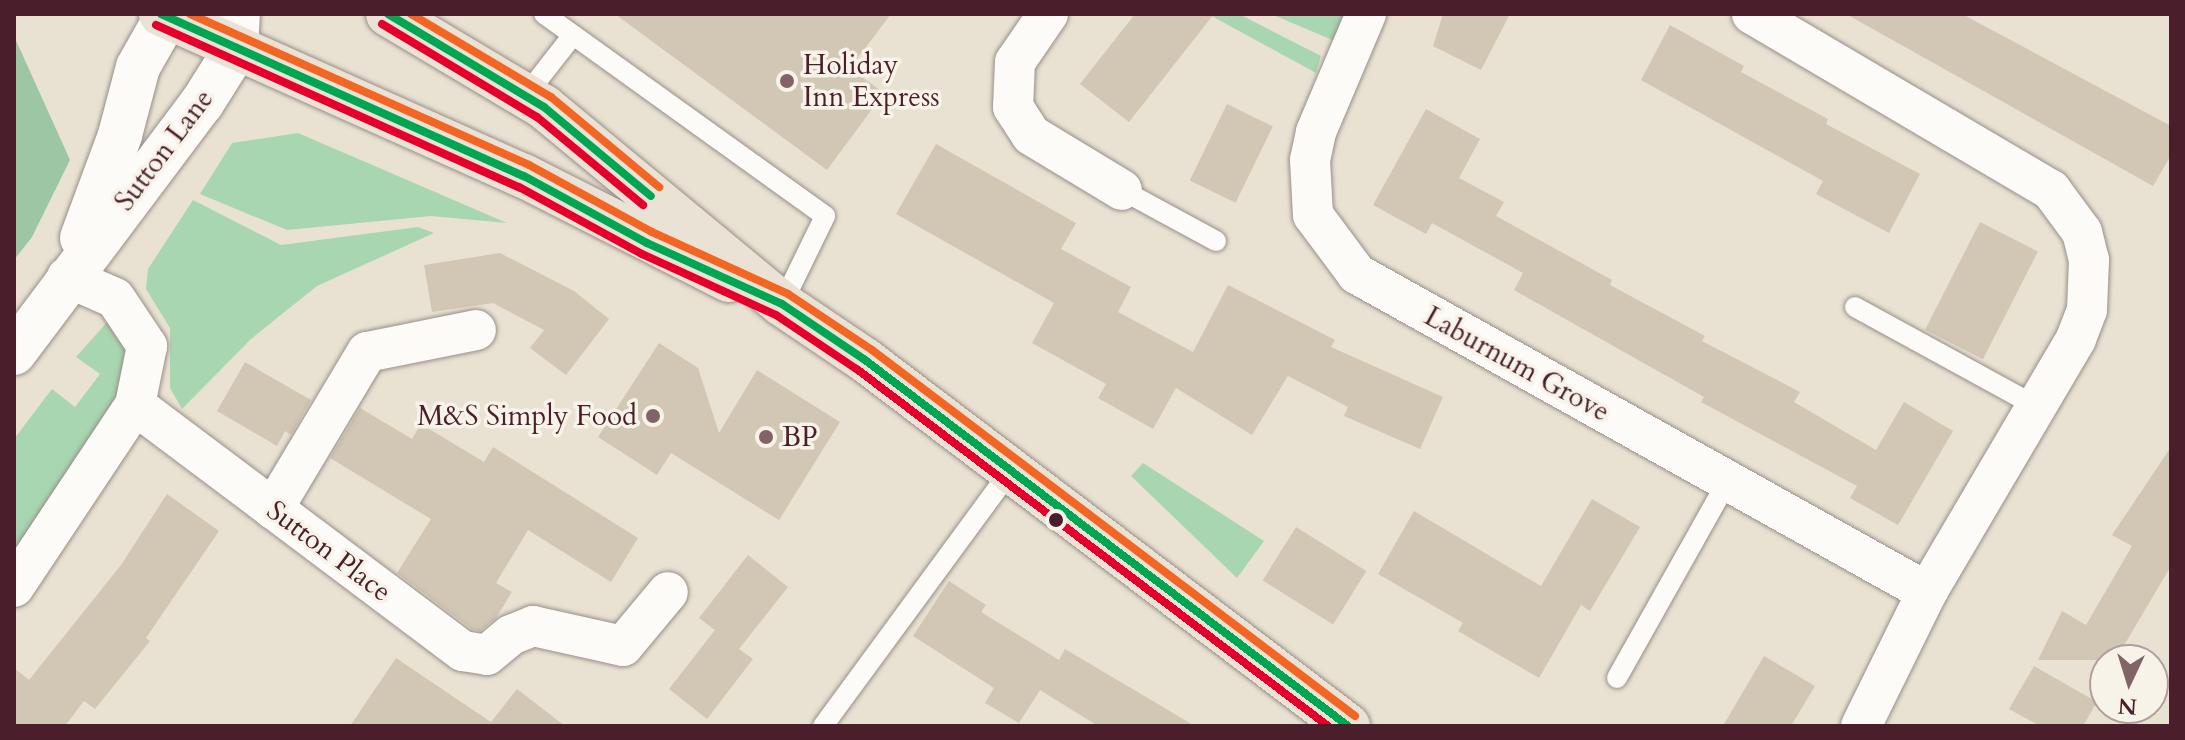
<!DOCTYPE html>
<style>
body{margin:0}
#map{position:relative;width:2185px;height:740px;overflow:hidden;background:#e9e2d3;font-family:Cardo,serif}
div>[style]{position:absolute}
.green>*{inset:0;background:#a8d6b0}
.forest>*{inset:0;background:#9cc6a4}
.building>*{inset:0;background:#d2c6b5;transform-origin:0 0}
.roads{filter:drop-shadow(0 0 2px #998e88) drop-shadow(0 0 2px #998e88)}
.service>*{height:20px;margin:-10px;padding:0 10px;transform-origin:10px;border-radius:10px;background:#fcfbf8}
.minor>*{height:40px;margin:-20px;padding:0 20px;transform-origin:20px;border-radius:20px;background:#fcfbf8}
.tertiary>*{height:44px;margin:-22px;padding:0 22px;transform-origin:22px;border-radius:22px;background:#fcfbf8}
.trunk>*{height:44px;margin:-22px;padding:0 22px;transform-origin:22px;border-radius:22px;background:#ebe2d6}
.bus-1>*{height:8px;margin:-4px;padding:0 4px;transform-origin:4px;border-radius:4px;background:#00a651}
.bus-2>*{height:8px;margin:-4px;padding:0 4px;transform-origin:4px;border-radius:4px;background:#e4002b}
.bus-3>*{height:8px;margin:-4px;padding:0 4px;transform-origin:4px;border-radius:4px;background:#f26522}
.dots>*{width:22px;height:22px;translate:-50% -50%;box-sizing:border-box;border:4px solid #f7f3e8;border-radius:50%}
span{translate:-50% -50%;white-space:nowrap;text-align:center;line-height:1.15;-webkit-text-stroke:7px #f7f3e8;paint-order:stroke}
.poi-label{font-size:28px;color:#4a1f2b}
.left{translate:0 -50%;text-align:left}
.right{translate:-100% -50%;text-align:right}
.street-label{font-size:28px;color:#4a1f2b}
.frame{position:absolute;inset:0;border:16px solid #4a1f2b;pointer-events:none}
.north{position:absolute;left:2089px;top:644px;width:80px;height:80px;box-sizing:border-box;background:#f7f3e8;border:2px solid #b29e9c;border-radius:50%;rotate:184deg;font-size:22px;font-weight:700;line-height:32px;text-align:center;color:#4a1f2b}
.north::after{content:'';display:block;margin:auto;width:28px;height:36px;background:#826366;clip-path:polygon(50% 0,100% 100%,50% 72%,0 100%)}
</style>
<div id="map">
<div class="green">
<div style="clip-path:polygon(1208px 14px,1239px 14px,1321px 56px,1316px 73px)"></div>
<div style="clip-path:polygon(1271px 14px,1347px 14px,1337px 42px)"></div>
<div style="clip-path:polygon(298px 133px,507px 223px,431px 216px,287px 230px,200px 194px,232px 143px)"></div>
<div style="clip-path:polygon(193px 200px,281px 245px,418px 227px,434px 233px,317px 286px,251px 339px,182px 409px,170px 388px,170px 328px,146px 289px,148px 269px)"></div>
<div style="clip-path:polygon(109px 320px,117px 320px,129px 363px,124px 404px,14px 566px,14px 439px,52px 389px,75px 407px,100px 374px,76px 357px)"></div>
<div style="clip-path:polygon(1143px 463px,1264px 541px,1237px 578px,1131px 476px)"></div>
</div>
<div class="forest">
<div style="clip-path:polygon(14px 36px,70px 160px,32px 237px,14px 260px)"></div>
</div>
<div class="building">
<div style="clip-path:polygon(615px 14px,891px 14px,850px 68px,884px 93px,827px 170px)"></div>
<div style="clip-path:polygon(1135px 14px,1214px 14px,1129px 122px,1080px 84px)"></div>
<div style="clip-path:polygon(1443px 14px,1510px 14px,1481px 70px,1433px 46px)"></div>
<div style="clip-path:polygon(1846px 14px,1962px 14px,2171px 126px,2171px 155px,2153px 186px)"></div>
<div style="clip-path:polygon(1670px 25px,1744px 66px,1741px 72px,1828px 119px,1826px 124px,1920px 174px,1889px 233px,1816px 194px,1823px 181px,1641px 80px)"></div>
<div style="left:1227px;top:104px;width:51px;height:85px;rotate:26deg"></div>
<div style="clip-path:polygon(1426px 109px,1480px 139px,1459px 178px,1504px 202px,1496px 216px,1612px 280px,1610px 285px,1705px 336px,1702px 341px,1800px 392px,1794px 402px,1876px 450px,1904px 402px,1953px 431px,1898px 525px,1850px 498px,1857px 486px,1701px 402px,1704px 397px,1514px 290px,1523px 273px,1432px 223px,1426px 234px,1373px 205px)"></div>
<div style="clip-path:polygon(936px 144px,1076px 223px,1061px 249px,1131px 287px,1118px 312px,1193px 352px,1228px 285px,1335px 340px,1331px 347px,1443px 397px,1420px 449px,1344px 416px,1348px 407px,1288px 376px,1252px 435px,1176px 388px,1153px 429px,1098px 398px,1106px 384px,1032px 343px,1054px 303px,896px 214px)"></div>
<div style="left:1980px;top:222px;width:65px;height:121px;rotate:27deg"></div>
<div style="clip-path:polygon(500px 253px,574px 291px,609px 319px,566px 375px,530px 348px,544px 330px,493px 303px,432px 312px,424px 265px)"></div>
<div style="clip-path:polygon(659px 343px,698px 368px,719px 433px,757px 370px,840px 422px,779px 520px,671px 453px,657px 475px,598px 437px)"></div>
<div style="clip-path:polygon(245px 362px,311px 400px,291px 435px,285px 431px,277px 446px,217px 411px)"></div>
<div style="clip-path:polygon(360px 408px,412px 439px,421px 424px,484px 462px,493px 447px,638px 538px,611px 582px,528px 530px,496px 583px,512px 592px,496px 618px,480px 631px,472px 629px,397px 573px,431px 519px,330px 458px)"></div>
<div style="clip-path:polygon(2171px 447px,2171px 566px,2123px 647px,2145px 660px,2038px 660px,2062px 611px,2086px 625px,2132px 546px,2112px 535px)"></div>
<div style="clip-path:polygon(167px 494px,219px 531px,146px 638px,150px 641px,95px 709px,84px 701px,65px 726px,14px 726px,14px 668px,29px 680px,121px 565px)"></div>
<div style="clip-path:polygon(1592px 499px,1640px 527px,1590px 611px,1581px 605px,1539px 678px,1458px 631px,1463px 623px,1378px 574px,1414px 511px,1541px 586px)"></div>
<div style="left:1296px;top:527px;width:83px;height:63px;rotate:32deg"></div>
<div style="clip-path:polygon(748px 555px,788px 587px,739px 649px,753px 659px,707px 719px,669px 689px,715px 630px,699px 618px)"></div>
<div style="clip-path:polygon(949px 581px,986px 605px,981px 612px,1059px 660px,1065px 649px,1195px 726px,1098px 726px,1040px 690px,1019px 723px,985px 703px,994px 688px,913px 636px)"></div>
<div style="clip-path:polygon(1764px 656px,1815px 686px,1791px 726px,1723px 726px)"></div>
<div style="clip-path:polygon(396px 658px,491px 722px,517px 689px,565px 726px,350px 726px)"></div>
<div style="clip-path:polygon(2034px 666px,2097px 702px,2083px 726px,2040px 726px,2009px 709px)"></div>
</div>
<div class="roads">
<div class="service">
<div style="left:544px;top:14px;width:346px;rotate:35.7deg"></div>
<div style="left:825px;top:216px;width:98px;rotate:116deg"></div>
<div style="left:526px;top:95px;width:76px;rotate:-51.9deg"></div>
<div style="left:1122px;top:190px;width:107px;rotate:28.5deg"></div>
<div style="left:1855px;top:307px;width:206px;rotate:28.7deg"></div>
<div style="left:1617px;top:678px;width:225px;rotate:-60.7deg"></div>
<div style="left:823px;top:726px;width:318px;rotate:-53.7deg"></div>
</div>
<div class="minor">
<div style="left:1048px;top:14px;width:58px;rotate:124.5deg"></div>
<div style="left:1015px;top:62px;width:45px;rotate:92.5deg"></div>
<div style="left:1013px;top:107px;width:33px;rotate:57deg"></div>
<div style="left:1031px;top:135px;width:106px;rotate:31.1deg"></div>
<div style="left:1366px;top:14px;width:128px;rotate:113deg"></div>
<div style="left:1316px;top:132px;width:29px;rotate:102deg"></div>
<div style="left:1310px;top:160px;width:55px;rotate:86.9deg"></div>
<div style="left:1313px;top:215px;width:74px;rotate:53.3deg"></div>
<div style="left:1357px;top:274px;width:653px;rotate:29.16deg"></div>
<div style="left:1752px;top:14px;width:347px;rotate:30.5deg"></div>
<div style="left:2051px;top:190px;width:52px;rotate:53.6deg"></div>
<div style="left:2082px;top:232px;width:29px;rotate:76deg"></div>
<div style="left:2089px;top:260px;width:50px;rotate:92.3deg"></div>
<div style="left:2087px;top:310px;width:31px;rotate:111deg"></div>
<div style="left:2076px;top:339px;width:294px;rotate:120.5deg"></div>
<div style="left:1927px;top:592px;width:149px;rotate:116.2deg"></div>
<div style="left:67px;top:277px;width:52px;rotate:23.6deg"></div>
<div style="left:115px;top:298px;width:58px;rotate:56.3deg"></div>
<div style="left:147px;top:346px;width:60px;rotate:101.5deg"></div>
<div style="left:135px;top:405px;width:410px;rotate:36.9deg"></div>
<div style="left:463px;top:651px;width:24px;rotate:9deg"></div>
<div style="left:487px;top:655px;width:31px;rotate:-40deg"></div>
<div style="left:511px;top:635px;width:24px;rotate:-22deg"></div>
<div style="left:533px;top:626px;width:92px;rotate:12.5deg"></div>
<div style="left:623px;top:646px;width:70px;rotate:-50.2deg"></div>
<div style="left:273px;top:509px;width:183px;rotate:-59.1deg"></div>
<div style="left:367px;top:352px;width:111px;rotate:-11.4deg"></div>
<div style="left:14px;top:587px;width:219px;rotate:-56.4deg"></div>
</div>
<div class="tertiary">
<div style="left:82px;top:238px;width:110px;rotate:-69.7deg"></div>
<div style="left:120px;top:135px;width:70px;rotate:-75.2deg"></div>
<div style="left:138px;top:67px;width:61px;rotate:-60.5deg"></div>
<div style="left:14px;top:353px;width:313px;rotate:-53.1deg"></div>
<div style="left:202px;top:103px;width:64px;rotate:-57.8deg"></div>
<div style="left:236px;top:49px;width:35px;rotate:-87deg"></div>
</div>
<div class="trunk">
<div style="left:161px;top:14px;width:398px;rotate:24.1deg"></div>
<div style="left:524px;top:176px;width:230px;rotate:26.9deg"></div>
<div style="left:388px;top:14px;width:182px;rotate:30.8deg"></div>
<div style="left:544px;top:107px;width:309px;rotate:39.6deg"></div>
<div style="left:782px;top:304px;width:100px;rotate:34deg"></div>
<div style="left:865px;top:360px;width:606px;rotate:37.15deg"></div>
</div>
</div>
<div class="bus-1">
<div style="left:161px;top:14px;width:398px;rotate:24.1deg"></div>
<div style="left:524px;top:176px;width:140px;rotate:28.6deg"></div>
<div style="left:647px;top:243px;width:148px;rotate:24.3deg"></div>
<div style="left:782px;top:304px;width:100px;rotate:34deg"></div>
<div style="left:865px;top:360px;width:606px;rotate:37.15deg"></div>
<div style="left:388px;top:14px;width:182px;rotate:30.8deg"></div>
<div style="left:544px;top:107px;width:139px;rotate:39.8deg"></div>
</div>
<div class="bus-2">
<div style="left:382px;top:24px;width:181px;rotate:31deg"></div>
<div style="left:537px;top:117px;width:138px;rotate:39.7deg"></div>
<div style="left:156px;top:25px;width:398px;rotate:24.1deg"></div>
<div style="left:519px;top:187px;width:140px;rotate:28.6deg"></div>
<div style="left:642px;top:254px;width:147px;rotate:24.5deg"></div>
<div style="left:776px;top:315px;width:99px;rotate:33.9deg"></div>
<div style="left:858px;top:370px;width:590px;rotate:37.14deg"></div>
</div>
<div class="bus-3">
<div style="left:190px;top:14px;width:371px;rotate:24deg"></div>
<div style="left:529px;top:165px;width:140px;rotate:28.6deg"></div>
<div style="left:652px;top:232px;width:149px;rotate:24.5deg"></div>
<div style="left:788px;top:294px;width:101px;rotate:33.7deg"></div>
<div style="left:872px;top:350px;width:606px;rotate:37.15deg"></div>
<div style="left:411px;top:14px;width:163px;rotate:30.7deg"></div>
<div style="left:551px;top:97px;width:141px;rotate:39.8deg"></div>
</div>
<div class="dots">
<div style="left:787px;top:81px;background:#826366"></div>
<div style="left:653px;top:416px;background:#826366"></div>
<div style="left:766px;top:437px;background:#826366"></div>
<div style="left:1056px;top:520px;background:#4a1f2b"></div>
</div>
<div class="poi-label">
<span class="left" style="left:803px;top:81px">Holiday<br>Inn Express</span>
<span class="right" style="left:637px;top:416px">M&amp;S Simply Food</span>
<span class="left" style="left:782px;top:437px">BP</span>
</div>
<div class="street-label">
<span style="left:164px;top:150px;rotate:-53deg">Sutton Lane</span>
<span style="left:1517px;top:364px;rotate:29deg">Laburnum Grove</span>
<span style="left:329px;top:551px;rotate:37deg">Sutton Place</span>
</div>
<div class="frame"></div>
<div class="north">N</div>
</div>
